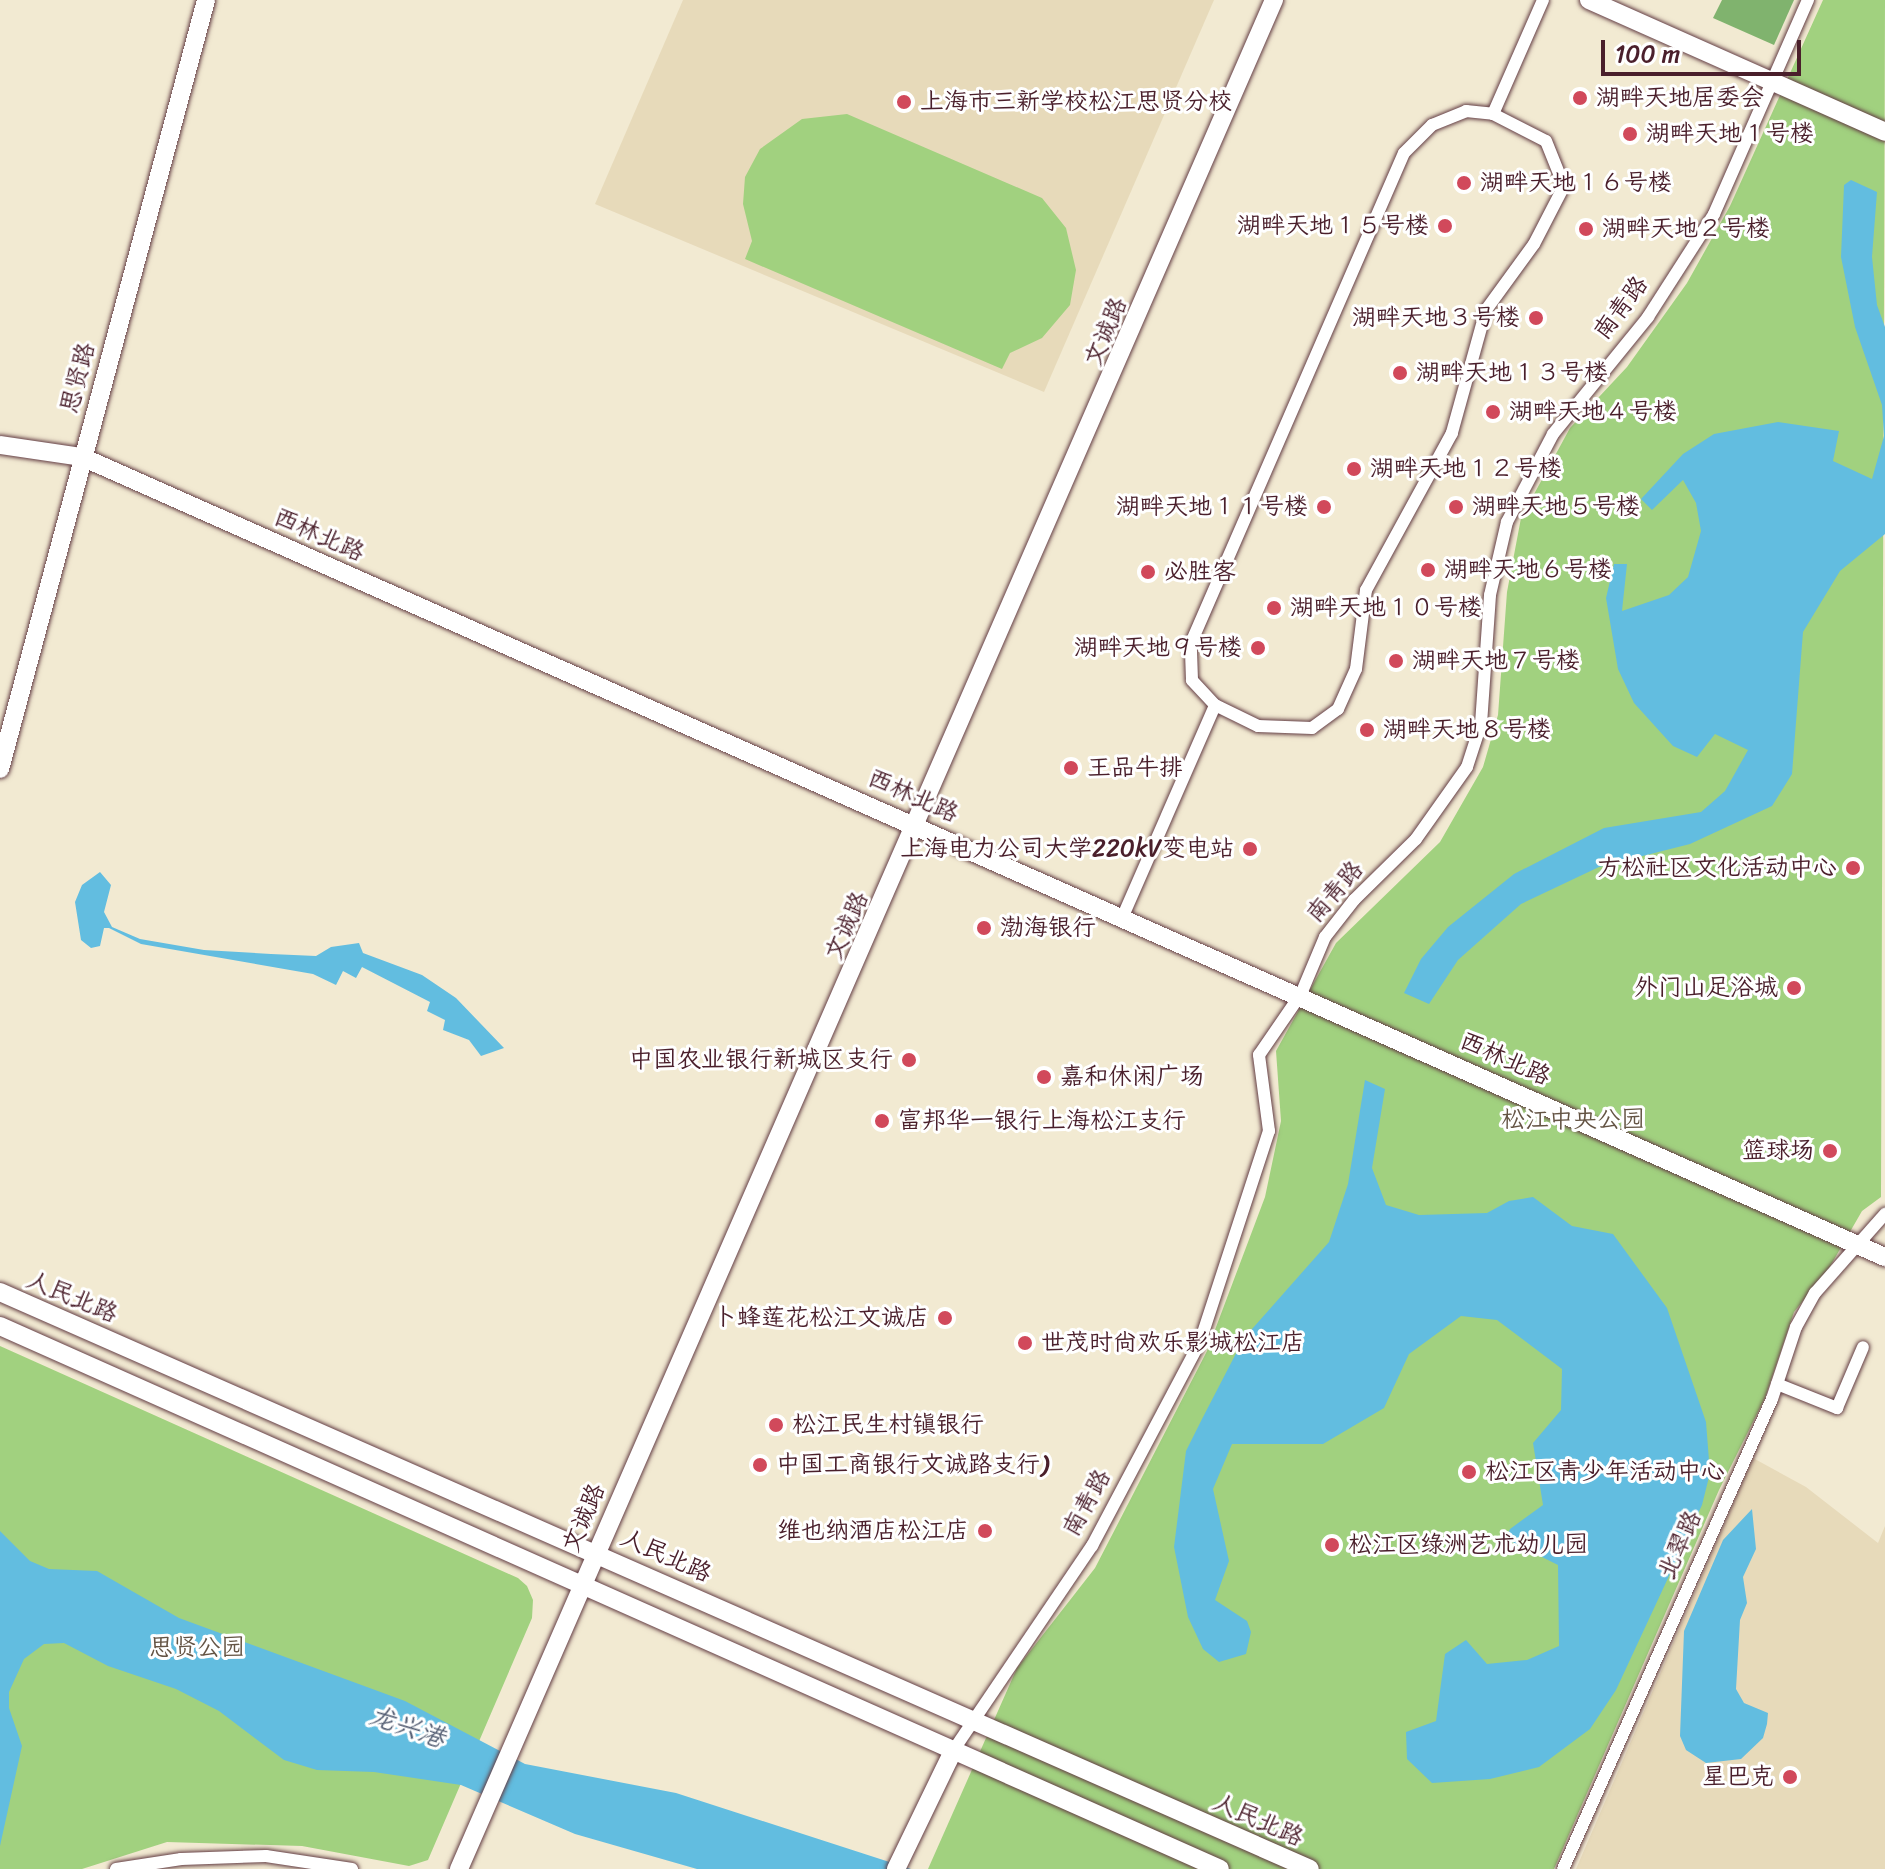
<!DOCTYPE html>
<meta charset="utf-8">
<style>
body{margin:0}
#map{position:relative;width:1885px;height:1869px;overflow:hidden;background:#f2ead2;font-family:Sriracha,"LXGW WenKai TC",sans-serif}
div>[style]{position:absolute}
.built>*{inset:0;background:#e7daba}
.green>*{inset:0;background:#a1d17f}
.forest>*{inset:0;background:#80b36e}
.water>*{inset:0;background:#62bde0}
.roads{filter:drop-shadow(0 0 2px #633d44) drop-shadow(0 0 2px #633d44)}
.street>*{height:12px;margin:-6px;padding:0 6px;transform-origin:6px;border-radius:6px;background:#fff}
.secondary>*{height:18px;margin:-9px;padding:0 9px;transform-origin:9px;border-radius:9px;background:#fff}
.dots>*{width:22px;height:22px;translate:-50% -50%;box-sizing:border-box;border:4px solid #fff;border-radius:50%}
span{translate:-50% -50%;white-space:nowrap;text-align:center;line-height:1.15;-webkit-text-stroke:6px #fff;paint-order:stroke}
.poi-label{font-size:24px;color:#4a1f2b}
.left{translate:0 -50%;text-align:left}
.right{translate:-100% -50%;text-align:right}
.street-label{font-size:24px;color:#4a1f2b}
.park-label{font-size:24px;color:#645444}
.water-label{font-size:26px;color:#545e73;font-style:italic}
.scale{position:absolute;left:1601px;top:40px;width:200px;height:36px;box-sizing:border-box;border:4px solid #4a1f2b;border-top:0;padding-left:10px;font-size:24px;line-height:28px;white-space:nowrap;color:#4a1f2b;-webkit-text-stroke:6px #fff;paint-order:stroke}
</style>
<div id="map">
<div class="built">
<div style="clip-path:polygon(683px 0,1214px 0,1044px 392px,595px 204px)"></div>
<div style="clip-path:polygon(1753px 1458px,1806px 1487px,1878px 1543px,1885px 1526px,1885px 1869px,1576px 1869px)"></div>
</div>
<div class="green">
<div style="clip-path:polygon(1823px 0,1885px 0,1881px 1197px,1862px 1211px,1828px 1270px,1794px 1312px,1765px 1398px,1719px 1490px,1554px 1869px,928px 1869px,1017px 1668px,1095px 1568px,1207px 1351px,1265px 1197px,1281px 1121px,1276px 1051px,1336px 943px,1440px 842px,1483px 767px,1498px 715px,1507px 592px,1521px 518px,1570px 428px,1627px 367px,1687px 283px,1730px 206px)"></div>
<div style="clip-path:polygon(847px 114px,1042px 198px,1066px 228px,1076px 270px,1070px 305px,1042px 338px,1010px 353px,1002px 369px,745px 259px,752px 241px,743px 204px,745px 177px,760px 149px,802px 119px)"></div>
<div style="clip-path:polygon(0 1346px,518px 1578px,527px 1586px,533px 1600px,532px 1618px,428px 1860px,409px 1866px,302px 1846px,167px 1842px,82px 1869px,0 1869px)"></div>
</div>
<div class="forest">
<div style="clip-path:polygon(1722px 0,1794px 0,1774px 45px,1713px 18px)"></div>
</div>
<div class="water">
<div style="clip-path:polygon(1851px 180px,1877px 192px,1872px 257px,1877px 305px,1885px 327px,1885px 534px,1840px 571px,1803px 632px,1792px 774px,1772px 806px,1690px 844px,1599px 867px,1521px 904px,1458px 960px,1429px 1004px,1404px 993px,1421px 959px,1448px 927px,1514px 874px,1604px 828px,1701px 812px,1725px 791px,1748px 750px,1715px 734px,1697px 757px,1673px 746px,1634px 703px,1618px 669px,1606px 598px,1614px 564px,1627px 564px,1622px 611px,1669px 595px,1688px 577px,1701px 531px,1696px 503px,1683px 480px,1652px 510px,1641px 499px,1683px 454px,1714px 434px,1778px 422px,1839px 431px,1833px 461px,1872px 479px,1884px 436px,1882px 405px,1855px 327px,1841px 257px,1844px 185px)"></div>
<div style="clip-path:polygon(100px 872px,111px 885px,104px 912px,112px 927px,140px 939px,204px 950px,271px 954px,316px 956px,331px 947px,359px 943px,363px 953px,422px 975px,456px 998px,504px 1048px,481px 1056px,469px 1040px,443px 1030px,445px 1020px,427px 1011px,430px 1002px,362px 967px,356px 978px,343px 971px,336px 985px,313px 974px,141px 944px,109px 928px,104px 928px,100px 946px,91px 948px,81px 940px,75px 902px,82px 885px)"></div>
<div style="clip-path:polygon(1365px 1080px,1385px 1089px,1372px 1168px,1386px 1205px,1419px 1215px,1487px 1213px,1509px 1201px,1533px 1197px,1572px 1226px,1613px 1234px,1667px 1308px,1706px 1422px,1710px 1473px,1702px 1505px,1616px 1690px,1590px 1729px,1539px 1767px,1490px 1779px,1432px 1783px,1407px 1759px,1406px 1732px,1436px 1721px,1445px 1654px,1466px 1640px,1487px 1664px,1527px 1660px,1559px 1646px,1558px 1565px,1506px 1539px,1510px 1529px,1543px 1505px,1533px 1443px,1561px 1410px,1562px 1369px,1497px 1320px,1461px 1316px,1409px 1354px,1384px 1408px,1323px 1444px,1232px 1444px,1213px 1489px,1229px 1561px,1215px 1600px,1247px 1621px,1251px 1632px,1246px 1654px,1219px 1662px,1203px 1649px,1188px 1617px,1174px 1547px,1186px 1451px,1202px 1419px,1244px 1338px,1329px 1242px,1348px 1184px)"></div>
<div style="clip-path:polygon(1752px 1509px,1756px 1549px,1743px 1577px,1747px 1603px,1740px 1620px,1736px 1689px,1744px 1703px,1768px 1713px,1767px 1724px,1763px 1738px,1741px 1759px,1706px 1763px,1686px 1750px,1680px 1736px,1684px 1631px,1723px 1540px)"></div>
<div style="clip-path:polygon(0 1531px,30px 1561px,49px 1569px,97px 1571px,179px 1618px,405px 1701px,525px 1764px,676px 1793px,911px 1869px,697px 1869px,575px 1834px,461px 1785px,374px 1772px,317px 1770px,284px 1760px,219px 1711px,176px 1689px,108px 1666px,64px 1643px,44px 1644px,24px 1659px,9px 1692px,9px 1708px,22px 1746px,0 1846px)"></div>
</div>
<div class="roads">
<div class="street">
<div style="left:1466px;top:111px;width:27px;rotate:6deg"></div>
<div style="left:1493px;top:114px;width:59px;rotate:27deg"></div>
<div style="left:1546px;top:141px;width:48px;rotate:68.2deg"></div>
<div style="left:1564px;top:186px;width:65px;rotate:117.3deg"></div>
<div style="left:1534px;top:244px;width:82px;rotate:126deg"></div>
<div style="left:1486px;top:310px;width:128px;rotate:105.5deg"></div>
<div style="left:1452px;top:433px;width:179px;rotate:118.7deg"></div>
<div style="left:1366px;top:590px;width:80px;rotate:97.2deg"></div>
<div style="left:1356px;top:669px;width:44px;rotate:114.2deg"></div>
<div style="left:1338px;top:709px;width:32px;rotate:144deg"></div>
<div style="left:1312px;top:728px;width:54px;rotate:-177.9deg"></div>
<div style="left:1258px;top:726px;width:48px;rotate:-154deg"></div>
<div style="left:1215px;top:705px;width:34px;rotate:-133deg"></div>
<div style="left:1192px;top:680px;width:37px;rotate:-92deg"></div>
<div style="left:1191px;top:643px;width:534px;rotate:-66.51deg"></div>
<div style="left:1404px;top:153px;width:40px;rotate:-45deg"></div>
<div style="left:1432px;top:125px;width:37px;rotate:-22deg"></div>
<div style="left:1493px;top:114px;width:124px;rotate:-66.3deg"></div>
<div style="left:1123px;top:916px;width:230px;rotate:-66.4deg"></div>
<div style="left:1777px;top:1384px;width:65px;rotate:21.8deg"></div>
<div style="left:1837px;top:1408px;width:66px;rotate:-66.9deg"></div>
<div style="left:953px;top:1751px;width:248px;rotate:-55.9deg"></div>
<div style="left:1092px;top:1546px;width:231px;rotate:-62.1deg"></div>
<div style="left:1200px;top:1342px;width:222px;rotate:-71.9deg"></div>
<div style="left:1269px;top:1131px;width:77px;rotate:-97.5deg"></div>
<div style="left:1259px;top:1055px;width:74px;rotate:-55.5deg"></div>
<div style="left:1301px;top:994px;width:62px;rotate:-67.2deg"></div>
<div style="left:1325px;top:937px;width:47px;rotate:-51.9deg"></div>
<div style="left:1354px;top:900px;width:87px;rotate:-44.5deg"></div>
<div style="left:1416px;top:839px;width:88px;rotate:-54.7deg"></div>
<div style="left:1467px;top:767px;width:45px;rotate:-72deg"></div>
<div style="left:1481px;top:724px;width:129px;rotate:-86deg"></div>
<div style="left:1490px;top:595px;width:75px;rotate:-76.9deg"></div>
<div style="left:1507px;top:522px;width:99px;rotate:-62.4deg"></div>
<div style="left:1553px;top:434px;width:151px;rotate:-50.9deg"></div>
<div style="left:1648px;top:317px;width:122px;rotate:-57.3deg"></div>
<div style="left:1714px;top:214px;width:234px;rotate:-66.3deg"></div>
<div style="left:116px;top:1869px;width:66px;rotate:-8.7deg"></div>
<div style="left:181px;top:1859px;width:85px;rotate:-2deg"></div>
<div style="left:266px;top:1856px;width:87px;rotate:8.6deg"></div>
<div style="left:1563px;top:1869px;width:514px;rotate:-66.03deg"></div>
<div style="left:1772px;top:1399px;width:76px;rotate:-71.6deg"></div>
<div style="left:1796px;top:1327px;width:39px;rotate:-61deg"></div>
<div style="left:1815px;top:1293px;width:106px;rotate:-48.5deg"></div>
</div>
<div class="secondary">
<div style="left:1589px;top:0;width:324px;rotate:24deg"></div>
<div style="left:0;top:445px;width:83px;rotate:8.3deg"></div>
<div style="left:82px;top:457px;width:1973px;rotate:23.93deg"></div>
<div style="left:0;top:769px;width:796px;rotate:-75deg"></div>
<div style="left:0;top:1292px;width:1431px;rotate:23.77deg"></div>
<div style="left:0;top:1326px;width:1335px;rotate:23.99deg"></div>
<div style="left:459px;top:1869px;width:2039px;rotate:-66.44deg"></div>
<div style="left:896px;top:1869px;width:131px;rotate:-64.2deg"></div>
</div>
</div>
<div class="dots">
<div style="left:1580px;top:98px;background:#d1495b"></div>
<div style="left:904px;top:102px;background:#d1495b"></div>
<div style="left:1630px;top:134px;background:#d1495b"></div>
<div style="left:1464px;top:183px;background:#d1495b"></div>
<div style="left:1445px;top:226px;background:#d1495b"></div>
<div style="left:1586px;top:229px;background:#d1495b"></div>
<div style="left:1536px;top:318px;background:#d1495b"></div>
<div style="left:1400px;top:373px;background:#d1495b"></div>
<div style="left:1493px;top:412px;background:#d1495b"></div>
<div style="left:1354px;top:469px;background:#d1495b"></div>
<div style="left:1324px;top:507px;background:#d1495b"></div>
<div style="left:1456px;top:507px;background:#d1495b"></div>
<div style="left:1428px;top:570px;background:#d1495b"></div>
<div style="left:1148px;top:572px;background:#d1495b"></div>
<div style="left:1274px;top:608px;background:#d1495b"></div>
<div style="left:1258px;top:648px;background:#d1495b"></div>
<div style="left:1396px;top:661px;background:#d1495b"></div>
<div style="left:1367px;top:730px;background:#d1495b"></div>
<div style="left:1071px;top:768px;background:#d1495b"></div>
<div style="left:1250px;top:849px;background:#d1495b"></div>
<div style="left:1853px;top:868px;background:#d1495b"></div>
<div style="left:984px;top:928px;background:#d1495b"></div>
<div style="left:1794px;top:988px;background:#d1495b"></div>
<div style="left:909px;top:1060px;background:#d1495b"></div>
<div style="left:1044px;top:1077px;background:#d1495b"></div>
<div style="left:882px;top:1121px;background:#d1495b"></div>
<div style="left:1830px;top:1151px;background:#d1495b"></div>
<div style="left:945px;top:1318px;background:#d1495b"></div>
<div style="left:1025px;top:1343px;background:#d1495b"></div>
<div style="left:776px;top:1425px;background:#d1495b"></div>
<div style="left:760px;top:1465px;background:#d1495b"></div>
<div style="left:1469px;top:1472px;background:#d1495b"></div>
<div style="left:985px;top:1531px;background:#d1495b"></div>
<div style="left:1332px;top:1545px;background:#d1495b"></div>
<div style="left:1790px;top:1777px;background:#d1495b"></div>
</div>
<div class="poi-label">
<span class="left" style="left:1596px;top:98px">湖畔天地居委会</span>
<span class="left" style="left:920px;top:102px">上海市三新学校松江思贤分校</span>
<span class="left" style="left:1646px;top:134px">湖畔天地１号楼</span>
<span class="left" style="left:1480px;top:183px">湖畔天地１６号楼</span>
<span class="right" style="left:1429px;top:226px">湖畔天地１５号楼</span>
<span class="left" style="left:1602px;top:229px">湖畔天地２号楼</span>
<span class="right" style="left:1520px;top:318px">湖畔天地３号楼</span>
<span class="left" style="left:1416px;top:373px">湖畔天地１３号楼</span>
<span class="left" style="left:1509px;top:412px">湖畔天地４号楼</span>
<span class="left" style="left:1370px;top:469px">湖畔天地１２号楼</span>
<span class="right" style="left:1308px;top:507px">湖畔天地１１号楼</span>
<span class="left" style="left:1472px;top:507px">湖畔天地５号楼</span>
<span class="left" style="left:1444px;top:570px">湖畔天地６号楼</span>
<span class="left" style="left:1164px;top:572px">必胜客</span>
<span class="left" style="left:1290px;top:608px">湖畔天地１０号楼</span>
<span class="right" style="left:1242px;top:648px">湖畔天地９号楼</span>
<span class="left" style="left:1412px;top:661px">湖畔天地７号楼</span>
<span class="left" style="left:1383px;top:730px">湖畔天地８号楼</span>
<span class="left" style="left:1087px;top:768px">王品牛排</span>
<span class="right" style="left:1234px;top:849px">上海电力公司大学220kV变电站</span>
<span class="right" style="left:1837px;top:868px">方松社区文化活动中心</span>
<span class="left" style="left:1000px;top:928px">渤海银行</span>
<span class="right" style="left:1778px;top:988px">外门山足浴城</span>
<span class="right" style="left:893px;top:1060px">中国农业银行新城区支行</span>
<span class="left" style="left:1060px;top:1077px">嘉和休闲广场</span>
<span class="left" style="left:898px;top:1121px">富邦华一银行上海松江支行</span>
<span class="right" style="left:1814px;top:1151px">篮球场</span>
<span class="right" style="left:929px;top:1318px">卜蜂莲花松江文诚店</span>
<span class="left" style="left:1041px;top:1343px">世茂时尚欢乐影城松江店</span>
<span class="left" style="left:792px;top:1425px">松江民生村镇银行</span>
<span class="left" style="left:776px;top:1465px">中国工商银行文诚路支行)</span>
<span class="left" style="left:1485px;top:1472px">松江区青少年活动中心</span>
<span class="right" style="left:969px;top:1531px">维也纳酒店松江店</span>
<span class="left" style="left:1348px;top:1545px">松江区绿洲艺术幼儿园</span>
<span class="right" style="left:1774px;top:1777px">星巴克</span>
</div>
<div class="street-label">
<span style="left:1621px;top:308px;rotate:-53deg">南青路</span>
<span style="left:1106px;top:332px;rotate:-67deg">文诚路</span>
<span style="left:78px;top:378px;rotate:-75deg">思贤路</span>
<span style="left:319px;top:535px;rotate:24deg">西林北路</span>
<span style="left:913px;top:796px;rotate:24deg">西林北路</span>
<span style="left:1335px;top:892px;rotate:-49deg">南青路</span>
<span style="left:847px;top:926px;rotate:-66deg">文诚路</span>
<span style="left:1505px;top:1059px;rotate:24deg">西林北路</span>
<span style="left:72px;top:1297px;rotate:23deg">人民北路</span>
<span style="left:1087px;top:1503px;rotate:-61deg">南青路</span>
<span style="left:584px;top:1518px;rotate:-67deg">文诚路</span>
<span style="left:1680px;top:1545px;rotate:-66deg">北翠路</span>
<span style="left:666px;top:1556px;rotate:24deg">人民北路</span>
<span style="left:1258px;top:1820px;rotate:24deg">人民北路</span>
</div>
<div class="park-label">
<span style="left:1573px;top:1120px">松江中央公园</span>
<span style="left:197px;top:1648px">思贤公园</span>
</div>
<div class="water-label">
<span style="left:407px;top:1727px;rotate:19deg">龙兴港</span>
</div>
<div class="scale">100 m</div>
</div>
